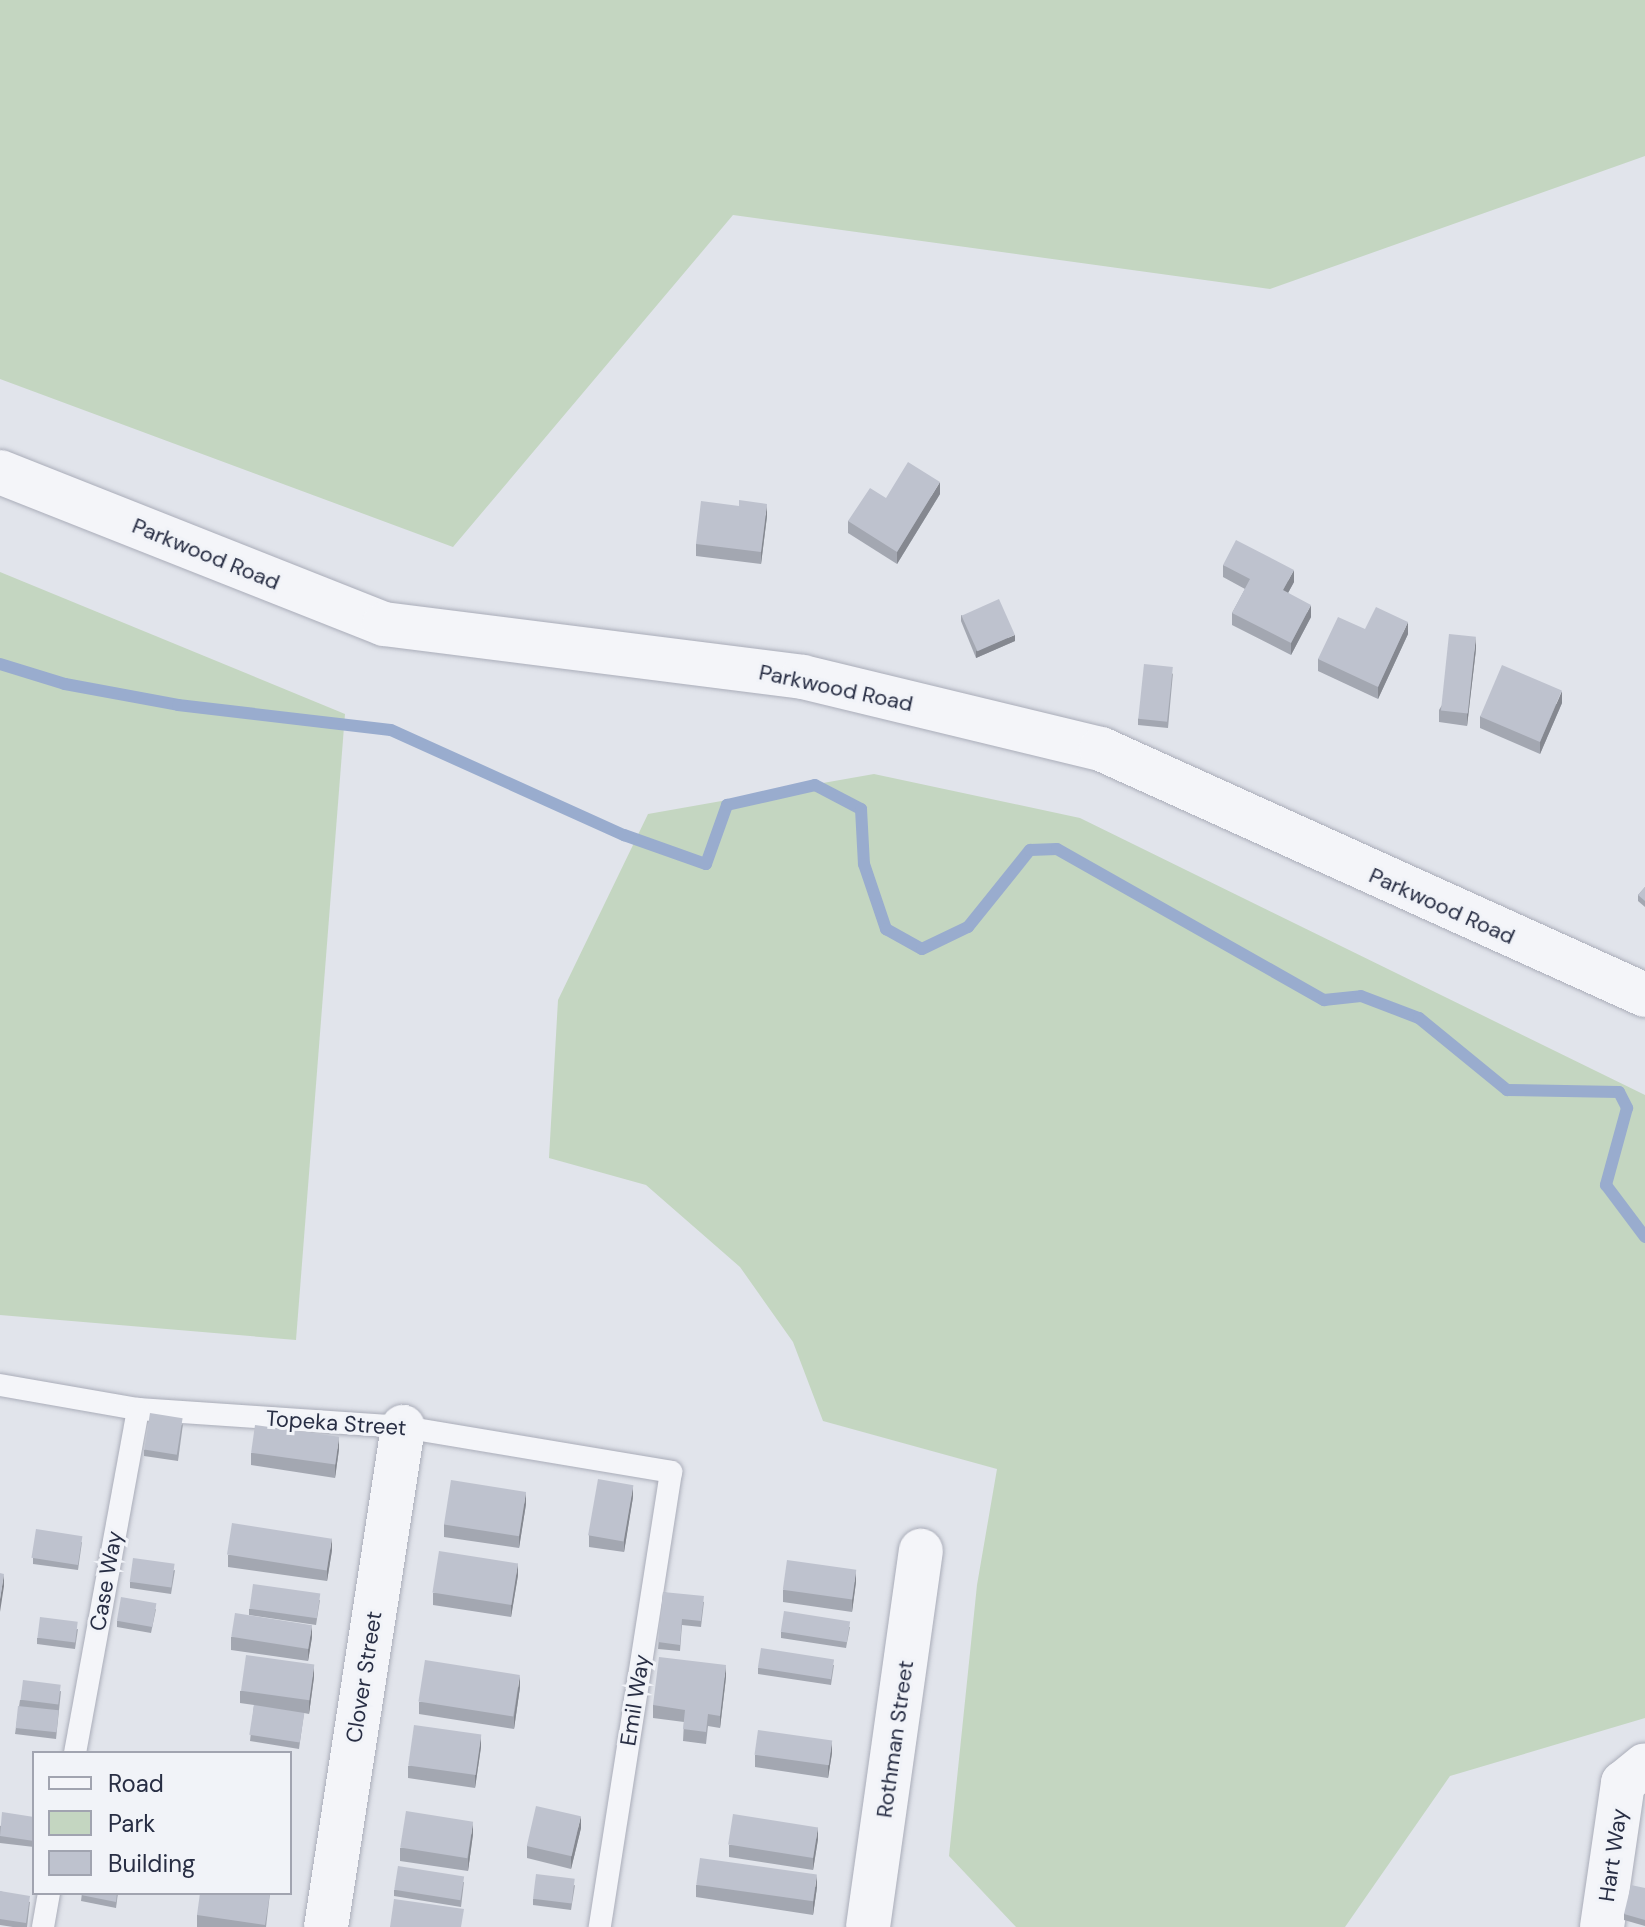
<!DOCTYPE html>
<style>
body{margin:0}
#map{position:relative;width:1645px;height:1927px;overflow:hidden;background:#e1e4eb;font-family:"DM Sans",sans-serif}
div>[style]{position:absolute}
.green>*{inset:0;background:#c4d6c1}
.stream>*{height:12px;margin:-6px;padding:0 6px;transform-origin:6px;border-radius:6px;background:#99acce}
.roads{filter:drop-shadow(0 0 2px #aaadb9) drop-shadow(0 0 2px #aaadb9)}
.service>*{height:22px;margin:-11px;padding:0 11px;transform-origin:11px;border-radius:11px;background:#f4f5f9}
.minor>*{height:44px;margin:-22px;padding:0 22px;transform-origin:22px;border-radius:22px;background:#f4f5f9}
.wall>*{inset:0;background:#a3a7b1}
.shaded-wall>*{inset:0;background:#858890}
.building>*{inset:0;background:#bec2ce;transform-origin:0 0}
span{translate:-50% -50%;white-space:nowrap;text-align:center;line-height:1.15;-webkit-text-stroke:6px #f1f3f8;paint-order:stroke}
.street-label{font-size:22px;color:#282e44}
.legend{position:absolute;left:32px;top:1751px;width:260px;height:144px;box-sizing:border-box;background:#f1f3f8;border:2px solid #a1a4b0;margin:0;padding:10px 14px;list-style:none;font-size:24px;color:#282e44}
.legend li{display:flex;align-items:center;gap:16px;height:40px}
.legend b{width:40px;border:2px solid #a1a4b0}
</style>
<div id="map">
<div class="green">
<div style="clip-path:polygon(0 0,1645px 0,1645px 156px,1270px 289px,733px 215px,453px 547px,0 379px)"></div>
<div style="clip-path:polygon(0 572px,345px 714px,296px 1340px,0 1315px)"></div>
<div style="clip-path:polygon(874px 774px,1080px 818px,1645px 1095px,1645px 1718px,1450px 1776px,1345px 1927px,1016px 1927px,949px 1856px,977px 1585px,997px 1469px,823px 1421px,793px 1342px,740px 1267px,646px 1185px,549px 1158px,558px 1000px,648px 814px)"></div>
</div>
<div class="stream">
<div style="left:0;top:664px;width:68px;rotate:17.1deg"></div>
<div style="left:65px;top:684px;width:115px;rotate:10.5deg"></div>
<div style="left:178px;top:705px;width:214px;rotate:6.7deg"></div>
<div style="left:391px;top:730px;width:256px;rotate:24.3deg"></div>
<div style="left:624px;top:835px;width:87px;rotate:19.5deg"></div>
<div style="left:706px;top:864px;width:63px;rotate:-70.4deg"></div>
<div style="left:727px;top:805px;width:90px;rotate:-12.8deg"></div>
<div style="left:815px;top:785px;width:52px;rotate:27.6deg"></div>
<div style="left:861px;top:809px;width:55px;rotate:86.9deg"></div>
<div style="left:864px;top:864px;width:69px;rotate:71.3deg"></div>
<div style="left:886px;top:929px;width:41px;rotate:29.1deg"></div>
<div style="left:922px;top:949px;width:51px;rotate:-25.6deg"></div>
<div style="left:968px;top:927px;width:99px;rotate:-51.2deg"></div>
<div style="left:1030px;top:850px;width:27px;rotate:-2deg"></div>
<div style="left:1057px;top:849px;width:307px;rotate:29.5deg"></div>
<div style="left:1324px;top:1000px;width:37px;rotate:-6deg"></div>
<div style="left:1361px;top:996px;width:62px;rotate:20.8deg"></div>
<div style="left:1419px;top:1018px;width:114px;rotate:39.3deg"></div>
<div style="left:1507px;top:1090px;width:112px;rotate:1deg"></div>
<div style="left:1619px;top:1092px;width:18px;rotate:63deg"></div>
<div style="left:1627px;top:1108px;width:80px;rotate:105.3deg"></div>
<div style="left:1606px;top:1185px;width:65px;rotate:53.1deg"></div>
</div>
<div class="roads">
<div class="service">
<div style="left:0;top:1385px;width:140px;rotate:9.9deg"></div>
<div style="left:138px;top:1409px;width:266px;rotate:3.9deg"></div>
<div style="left:403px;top:1427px;width:272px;rotate:9.5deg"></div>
<div style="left:671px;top:1472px;width:461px;rotate:98.9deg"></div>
<div style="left:75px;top:1753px;width:350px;rotate:-79.6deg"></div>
<div style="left:43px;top:1927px;width:35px;rotate:-80deg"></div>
</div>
<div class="minor">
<div style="left:0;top:472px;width:413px;rotate:21.6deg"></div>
<div style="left:384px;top:624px;width:422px;rotate:7.2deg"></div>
<div style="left:803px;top:677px;width:307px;rotate:13.6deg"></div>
<div style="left:1101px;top:749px;width:597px;rotate:24.33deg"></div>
<div style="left:326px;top:1927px;width:506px;rotate:-81.25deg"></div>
<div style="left:868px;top:1927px;width:380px;rotate:-82deg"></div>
<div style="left:1602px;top:1927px;width:146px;rotate:-81.7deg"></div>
<div style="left:1623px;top:1783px;width:28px;rotate:-39deg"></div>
</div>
</div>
<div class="wall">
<div style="clip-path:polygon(940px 494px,897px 564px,848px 533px,848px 521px)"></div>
<div style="clip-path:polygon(739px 506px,767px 516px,761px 564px,696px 556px,696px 544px)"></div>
<div style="clip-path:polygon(1223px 565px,1294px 582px,1288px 593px,1311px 617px,1291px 655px,1232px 625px,1232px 613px,1245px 589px,1223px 577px)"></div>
<div style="clip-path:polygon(961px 615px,1015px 641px,976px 658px,961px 621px)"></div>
<div style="clip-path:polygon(1365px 629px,1408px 634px,1378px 699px,1318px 671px,1318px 659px)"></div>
<div style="clip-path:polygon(1476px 649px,1467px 726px,1439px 722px,1439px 710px)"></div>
<div style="clip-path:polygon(1173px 673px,1168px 728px,1138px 725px,1138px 719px)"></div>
<div style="clip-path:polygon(1562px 703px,1540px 754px,1480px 728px,1480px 716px)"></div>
<div style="clip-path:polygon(1645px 887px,1645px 907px,1638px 901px,1638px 895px)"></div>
<div style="clip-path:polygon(183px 1424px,178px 1461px,144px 1456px,144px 1450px)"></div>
<div style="clip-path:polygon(339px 1449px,335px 1478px,251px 1465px,251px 1453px)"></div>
<div style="clip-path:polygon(633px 1497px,624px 1552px,589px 1547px,589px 1535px)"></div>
<div style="clip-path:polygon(526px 1504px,519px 1548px,444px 1537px,444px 1524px)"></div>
<div style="clip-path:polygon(82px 1542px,78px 1570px,33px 1564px,33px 1558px)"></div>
<div style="clip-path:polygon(332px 1550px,327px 1581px,228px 1567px,228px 1555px)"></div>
<div style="clip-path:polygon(175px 1570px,171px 1594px,130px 1588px,130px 1582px)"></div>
<div style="clip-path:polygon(518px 1575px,511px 1617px,433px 1605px,433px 1593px)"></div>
<div style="clip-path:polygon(856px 1582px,852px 1612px,783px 1602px,783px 1590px)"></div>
<div style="clip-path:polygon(663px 1592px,704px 1602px,701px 1627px,682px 1625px,680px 1651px,658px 1649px)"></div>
<div style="clip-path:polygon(320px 1600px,316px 1625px,249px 1615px,249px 1609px)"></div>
<div style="clip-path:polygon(156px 1609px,151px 1633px,117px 1627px,117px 1621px)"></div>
<div style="clip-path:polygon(850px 1627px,846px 1648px,781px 1638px,781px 1632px)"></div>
<div style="clip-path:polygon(78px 1629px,75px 1649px,37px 1644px,37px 1638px)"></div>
<div style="clip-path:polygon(231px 1637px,312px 1637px,308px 1661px,231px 1650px)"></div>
<div style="clip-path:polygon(834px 1665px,831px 1685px,758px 1674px,758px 1668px)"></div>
<div style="clip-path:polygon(314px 1677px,309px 1714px,304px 1713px,299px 1749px,250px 1741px,254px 1705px,240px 1703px,240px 1691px)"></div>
<div style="clip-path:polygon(726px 1677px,720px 1728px,708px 1726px,706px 1744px,683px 1741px,684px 1722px,653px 1718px,653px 1705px)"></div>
<div style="clip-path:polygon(520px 1687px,514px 1729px,419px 1714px,419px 1702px)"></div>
<div style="clip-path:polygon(61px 1691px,56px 1739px,15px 1734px,20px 1700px)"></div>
<div style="clip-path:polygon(481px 1747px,475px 1788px,408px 1778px,408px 1766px)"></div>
<div style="clip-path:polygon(832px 1753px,828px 1778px,755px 1767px,755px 1755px)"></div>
<div style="clip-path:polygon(34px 1817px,34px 1847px,0 1843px,0 1826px)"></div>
<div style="clip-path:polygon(581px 1828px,571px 1869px,527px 1858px,527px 1846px)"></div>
<div style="clip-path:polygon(473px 1834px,468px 1871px,400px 1861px,400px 1848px)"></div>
<div style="clip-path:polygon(818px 1839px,813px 1870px,729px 1857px,729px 1845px)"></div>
<div style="clip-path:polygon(464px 1882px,461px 1907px,394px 1896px,394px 1890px)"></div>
<div style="clip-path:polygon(575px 1885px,571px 1910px,533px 1905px,533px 1899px)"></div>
<div style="clip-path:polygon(696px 1885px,817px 1887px,813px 1915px,696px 1897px)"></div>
<div style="clip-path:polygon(1645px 1888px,1645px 1926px,1624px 1920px,1624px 1914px)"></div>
<div style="clip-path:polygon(0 1891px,30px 1902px,27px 1927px,13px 1927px,0 1925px)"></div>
<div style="clip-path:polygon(82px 1893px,118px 1893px,116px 1908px,81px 1901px)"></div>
<div style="clip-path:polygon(270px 1893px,266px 1927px,197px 1927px,197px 1915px)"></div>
</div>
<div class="shaded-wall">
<div style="clip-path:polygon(940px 482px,940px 494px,897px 564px,897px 552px)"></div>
<div style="clip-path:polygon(767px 504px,767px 516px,761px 564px,761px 552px)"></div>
<div style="clip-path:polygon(1294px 570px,1294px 582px,1283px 602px,1283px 590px)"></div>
<div style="clip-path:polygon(1311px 605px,1311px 617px,1291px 655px,1291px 643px)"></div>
<div style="clip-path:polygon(1408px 622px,1408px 634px,1378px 699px,1378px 687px)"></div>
<div style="clip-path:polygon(1015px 635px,1015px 641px,976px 658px,976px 651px)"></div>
<div style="clip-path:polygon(1476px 637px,1476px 649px,1467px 726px,1467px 713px)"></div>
<div style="clip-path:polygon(1562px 691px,1562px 703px,1540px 754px,1540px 742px)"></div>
<div style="clip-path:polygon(339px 1437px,339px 1449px,335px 1478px,335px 1466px)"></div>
<div style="clip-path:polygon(633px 1485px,633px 1497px,624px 1552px,624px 1540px)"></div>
<div style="clip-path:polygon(526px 1492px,526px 1504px,519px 1548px,519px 1536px)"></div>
<div style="clip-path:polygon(332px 1538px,332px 1550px,327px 1581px,327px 1569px)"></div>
<div style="clip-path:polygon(518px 1563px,518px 1575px,511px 1617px,511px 1605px)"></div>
<div style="clip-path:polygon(856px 1570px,856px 1582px,852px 1612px,852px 1600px)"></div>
<div style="clip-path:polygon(4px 1574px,4px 1586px,0 1612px,0 1599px)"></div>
<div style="clip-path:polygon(312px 1625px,312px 1637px,308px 1661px,308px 1649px)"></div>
<div style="clip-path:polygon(314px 1665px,314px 1677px,309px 1714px,309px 1702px)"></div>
<div style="clip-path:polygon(726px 1665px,726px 1677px,720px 1728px,720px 1716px)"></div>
<div style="clip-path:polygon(520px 1675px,520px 1687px,514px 1729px,514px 1717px)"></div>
<div style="clip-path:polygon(481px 1735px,481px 1747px,475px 1788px,475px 1776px)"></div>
<div style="clip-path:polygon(832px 1741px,832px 1753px,828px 1778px,828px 1766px)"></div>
<div style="clip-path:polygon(581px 1816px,581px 1828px,571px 1869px,571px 1857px)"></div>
<div style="clip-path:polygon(473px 1822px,473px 1834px,468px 1871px,468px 1859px)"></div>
<div style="clip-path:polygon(818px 1827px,818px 1839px,813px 1870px,813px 1858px)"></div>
<div style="clip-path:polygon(817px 1875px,817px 1887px,813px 1915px,813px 1903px)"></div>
</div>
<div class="building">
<div style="clip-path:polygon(908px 462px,940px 482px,897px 552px,848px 521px,870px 488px,886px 498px)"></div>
<div style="clip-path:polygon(739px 500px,767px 504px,761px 552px,696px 544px,701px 501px,739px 506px)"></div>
<div style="clip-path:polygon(1236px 540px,1294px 570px,1283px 590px,1311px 605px,1291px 643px,1232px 613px,1250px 579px,1223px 565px)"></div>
<div style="left:999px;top:599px;width:39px;height:41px;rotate:66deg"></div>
<div style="clip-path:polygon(1376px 607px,1408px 622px,1378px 687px,1318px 659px,1338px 617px,1365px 629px)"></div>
<div style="left:1449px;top:634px;width:27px;height:77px;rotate:6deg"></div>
<div style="left:1144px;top:664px;width:29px;height:55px;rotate:6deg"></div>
<div style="left:1502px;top:665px;width:65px;height:56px;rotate:23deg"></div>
<div style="clip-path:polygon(1645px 887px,1645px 901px,1638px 895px)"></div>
<div style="left:150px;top:1413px;width:33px;height:37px;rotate:9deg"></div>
<div style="left:255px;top:1425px;width:85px;height:28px;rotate:8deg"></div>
<div style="left:598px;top:1479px;width:36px;height:57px;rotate:10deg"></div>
<div style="left:451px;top:1480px;width:76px;height:45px;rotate:9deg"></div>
<div style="left:232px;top:1523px;width:101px;height:32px;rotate:9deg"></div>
<div style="left:36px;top:1529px;width:47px;height:29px;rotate:9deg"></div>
<div style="left:439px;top:1551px;width:80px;height:42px;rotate:9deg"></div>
<div style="left:133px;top:1558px;width:42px;height:24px;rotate:8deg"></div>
<div style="left:787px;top:1560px;width:70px;height:30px;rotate:8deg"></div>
<div style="clip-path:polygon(0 1573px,4px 1574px,0 1599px)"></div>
<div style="left:253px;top:1584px;width:68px;height:25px;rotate:8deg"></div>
<div style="clip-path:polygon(663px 1592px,704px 1596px,701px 1621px,682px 1619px,680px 1645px,658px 1642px)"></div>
<div style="left:121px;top:1597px;width:36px;height:24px;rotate:10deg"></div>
<div style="left:784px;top:1611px;width:67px;height:21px;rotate:9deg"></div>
<div style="left:235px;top:1613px;width:78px;height:24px;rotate:9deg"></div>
<div style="left:40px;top:1617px;width:38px;height:21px;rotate:7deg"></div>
<div style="left:761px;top:1648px;width:74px;height:20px;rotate:9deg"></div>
<div style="left:246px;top:1655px;width:69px;height:36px;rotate:8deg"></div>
<div style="clip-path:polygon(659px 1657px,726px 1665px,720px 1716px,708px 1714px,706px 1732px,683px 1729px,685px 1710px,653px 1705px)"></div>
<div style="left:425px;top:1660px;width:96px;height:42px;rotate:9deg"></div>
<div style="left:23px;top:1680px;width:38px;height:20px;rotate:7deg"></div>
<div style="left:254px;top:1705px;width:51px;height:30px;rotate:9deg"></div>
<div style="left:18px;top:1706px;width:41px;height:22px;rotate:6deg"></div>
<div style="left:414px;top:1725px;width:68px;height:41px;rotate:8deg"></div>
<div style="left:758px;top:1730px;width:75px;height:25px;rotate:8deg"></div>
<div style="left:536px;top:1806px;width:46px;height:41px;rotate:13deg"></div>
<div style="left:406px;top:1811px;width:68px;height:37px;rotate:9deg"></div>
<div style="clip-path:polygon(2px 1812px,34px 1817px,34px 1841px,0 1836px)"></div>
<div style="left:733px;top:1814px;width:86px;height:31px;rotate:9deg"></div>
<div style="left:700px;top:1858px;width:118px;height:27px;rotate:8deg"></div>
<div style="left:398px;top:1866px;width:67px;height:24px;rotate:9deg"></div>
<div style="left:536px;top:1874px;width:39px;height:25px;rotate:7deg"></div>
<div style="clip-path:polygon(1631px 1885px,1645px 1888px,1645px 1920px,1624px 1914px)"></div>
<div style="clip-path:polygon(0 1891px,30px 1896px,26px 1923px,0 1919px)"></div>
<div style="clip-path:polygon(82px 1893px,117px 1893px,116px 1902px,81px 1895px)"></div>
<div style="clip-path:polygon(200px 1893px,270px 1893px,265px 1925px,197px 1915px)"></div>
<div style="clip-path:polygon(394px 1899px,464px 1909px,461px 1927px,390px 1927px)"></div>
</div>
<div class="street-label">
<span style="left:206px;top:554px;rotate:22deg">Parkwood Road</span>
<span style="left:836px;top:688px;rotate:12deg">Parkwood Road</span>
<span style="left:1442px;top:906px;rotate:24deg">Parkwood Road</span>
<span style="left:336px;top:1423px;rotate:4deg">Topeka Street</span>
<span style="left:106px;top:1581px;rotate:-80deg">Case Way</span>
<span style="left:364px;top:1677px;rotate:-81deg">Clover Street</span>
<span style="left:635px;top:1700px;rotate:-81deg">Emil Way</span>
<span style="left:895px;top:1739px;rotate:-82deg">Rothman Street</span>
<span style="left:1613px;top:1855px;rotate:-82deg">Hart Way</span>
</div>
<ul class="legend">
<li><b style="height:10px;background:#f4f5f9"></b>Road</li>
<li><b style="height:22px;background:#c4d6c1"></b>Park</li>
<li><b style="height:22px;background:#bec2ce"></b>Building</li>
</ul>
</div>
